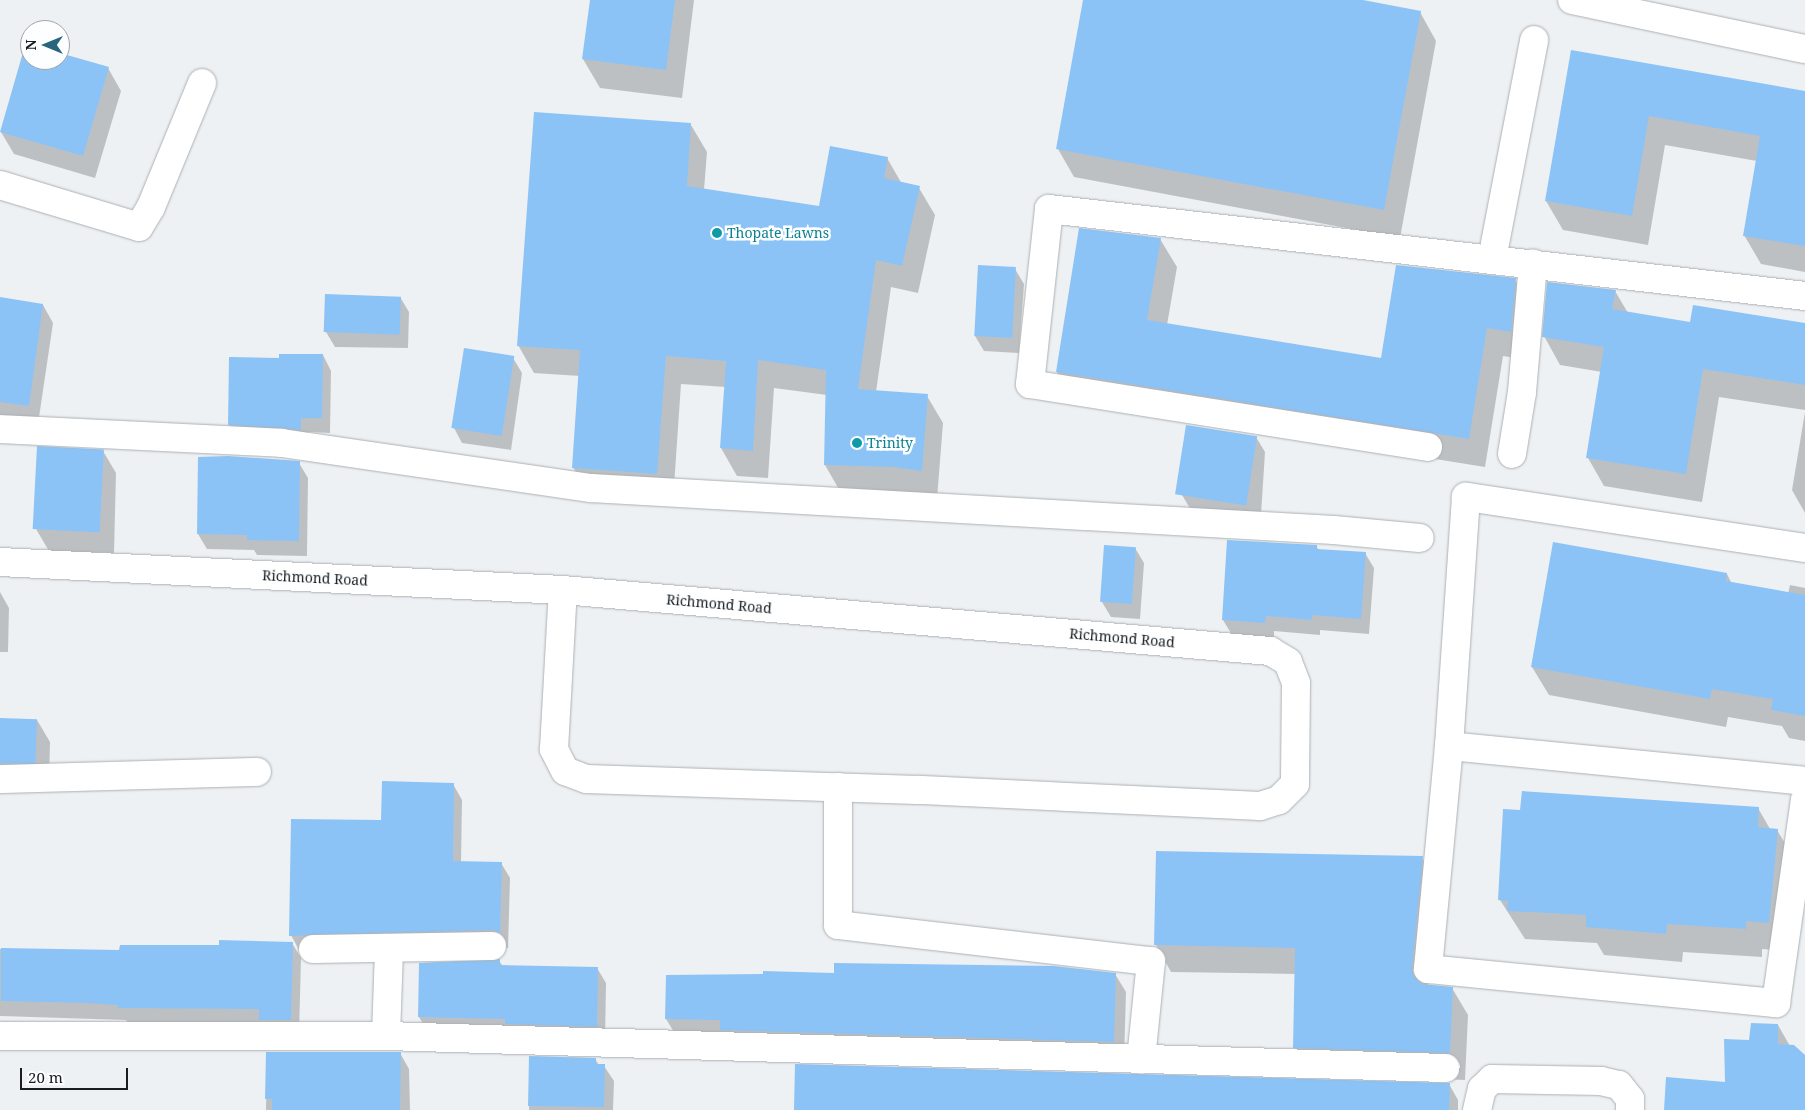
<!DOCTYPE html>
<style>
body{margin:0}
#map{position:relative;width:1805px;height:1110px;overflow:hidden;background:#edf1f4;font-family:"Noto Serif",serif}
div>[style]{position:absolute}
.shadow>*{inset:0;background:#0003}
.building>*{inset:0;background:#8bc3f7;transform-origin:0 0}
.roads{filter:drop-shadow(0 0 1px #acb0b3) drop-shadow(0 0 1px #acb0b3)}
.minor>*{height:28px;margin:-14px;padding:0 14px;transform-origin:14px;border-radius:14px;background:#fff}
.dots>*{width:14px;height:14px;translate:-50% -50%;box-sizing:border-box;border:2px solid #fcfeff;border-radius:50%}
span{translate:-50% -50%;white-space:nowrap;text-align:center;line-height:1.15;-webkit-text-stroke:5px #fcfeff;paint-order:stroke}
.culture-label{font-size:14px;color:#0d838f}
.left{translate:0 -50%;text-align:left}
.street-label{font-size:14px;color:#1a1c1d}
.north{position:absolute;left:20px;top:20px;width:50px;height:50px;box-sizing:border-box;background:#fcfeff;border:1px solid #a2a4a5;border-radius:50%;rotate:270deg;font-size:14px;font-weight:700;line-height:20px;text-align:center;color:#1a1c1d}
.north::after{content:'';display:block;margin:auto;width:18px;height:22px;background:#29667d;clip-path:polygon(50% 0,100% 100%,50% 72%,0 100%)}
.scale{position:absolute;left:20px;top:1068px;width:108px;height:22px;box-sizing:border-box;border:2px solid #1a1c1d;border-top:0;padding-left:6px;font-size:15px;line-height:18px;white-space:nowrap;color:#1a1c1d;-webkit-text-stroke:4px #fcfeff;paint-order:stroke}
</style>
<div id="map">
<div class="shadow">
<div style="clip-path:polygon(591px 0,694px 0,682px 98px,600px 88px,583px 59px)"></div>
<div style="clip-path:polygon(1085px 0,1355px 0,1420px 12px,1436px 41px,1400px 238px,1074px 177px,1058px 149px)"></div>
<div style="clip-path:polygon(30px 45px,30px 60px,60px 60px,60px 54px,108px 68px,121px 91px,95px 178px,14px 154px,1px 132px)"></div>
<div style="clip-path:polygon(1572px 52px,1805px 92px,1805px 272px,1761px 264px,1744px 235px,1757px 161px,1665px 145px,1648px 245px,1563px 230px,1546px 201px)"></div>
<div style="clip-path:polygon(691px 125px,707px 152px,704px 190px,820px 207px,887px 158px,902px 184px,919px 188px,935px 215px,918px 293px,891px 287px,876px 392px,927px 396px,943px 423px,937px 499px,841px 493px,825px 465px,827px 395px,774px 388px,768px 478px,737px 476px,721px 448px,726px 387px,681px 384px,673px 501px,589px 495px,573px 467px,580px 376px,534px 373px,518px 345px)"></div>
<div style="clip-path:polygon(1160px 239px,1177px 267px,1167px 325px,1382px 360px,1515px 280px,1532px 308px,1527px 360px,1503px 356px,1485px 467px,1074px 401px,1057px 372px)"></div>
<div style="clip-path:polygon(1015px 269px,1024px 284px,1019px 353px,984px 351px,975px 336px)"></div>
<div style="clip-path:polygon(1615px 291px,1628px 313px,1691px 324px,1805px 324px,1805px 410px,1719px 397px,1702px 502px,1604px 486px,1588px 458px,1602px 372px,1560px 365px,1544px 336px)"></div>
<div style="clip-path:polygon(400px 297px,409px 312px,408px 348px,335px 347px,326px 332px)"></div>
<div style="clip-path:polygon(0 298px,43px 305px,53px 323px,38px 424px,0 418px)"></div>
<div style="clip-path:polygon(323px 355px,331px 371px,330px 433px,309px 432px,309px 445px,238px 440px,229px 424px,281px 360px)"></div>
<div style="clip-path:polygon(513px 358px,522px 373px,511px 450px,462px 443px,454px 428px)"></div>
<div style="clip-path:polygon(1805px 412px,1805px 513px,1792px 490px)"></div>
<div style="clip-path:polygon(1256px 437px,1265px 452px,1261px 515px,1191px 510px,1182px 495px)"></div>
<div style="clip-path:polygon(103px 451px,116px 473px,114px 553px,49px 551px,36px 529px)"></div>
<div style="clip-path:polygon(199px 458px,299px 463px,308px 478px,307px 556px,257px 555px,254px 550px,207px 549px,198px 534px)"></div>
<div style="clip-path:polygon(1316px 546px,1319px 550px,1365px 553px,1374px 568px,1369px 634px,1320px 630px,1320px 635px,1274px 631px,1274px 638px,1232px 635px,1223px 620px)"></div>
<div style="clip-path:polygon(1135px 548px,1144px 563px,1140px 619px,1111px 617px,1102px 602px)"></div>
<div style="clip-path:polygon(1727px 574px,1732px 584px,1788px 594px,1790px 585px,1805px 588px,1805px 741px,1789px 738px,1782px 726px,1728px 717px,1726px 727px,1549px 695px,1532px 667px)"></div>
<div style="clip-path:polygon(0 592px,9px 608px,8px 652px,0 652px)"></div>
<div style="clip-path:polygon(0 719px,37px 720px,50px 742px,49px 784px,0 784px)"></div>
<div style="clip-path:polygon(453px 784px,462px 800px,461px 863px,501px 863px,510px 878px,508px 948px,299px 950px,291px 935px,382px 822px)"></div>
<div style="clip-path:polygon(1758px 808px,1770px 829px,1777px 830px,1794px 858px,1785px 951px,1762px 949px,1762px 957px,1683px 952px,1682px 962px,1604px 955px,1597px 943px,1525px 939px,1500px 900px,1504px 811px)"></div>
<div style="clip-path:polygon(1422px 858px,1438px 884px,1428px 986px,1452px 988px,1468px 1015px,1465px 1080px,1310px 1074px,1294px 1047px,1296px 974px,1171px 972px,1156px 945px)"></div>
<div style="clip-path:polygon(292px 943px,301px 958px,299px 1035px,128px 1023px,126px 1020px,0 1016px,0 949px,121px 951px)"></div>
<div style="clip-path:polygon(499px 961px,503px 966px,597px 968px,606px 983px,605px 1042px,428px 1032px,419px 1017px)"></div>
<div style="clip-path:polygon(1115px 974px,1126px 992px,1124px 1061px,677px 1037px,666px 1019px,764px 976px)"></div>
<div style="clip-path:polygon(1778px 1025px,1790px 1046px,1805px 1057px,1805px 1110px,1665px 1110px,1726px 1083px,1750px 1041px)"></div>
<div style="clip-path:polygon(267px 1053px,400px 1053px,409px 1069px,410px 1110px,266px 1110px)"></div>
<div style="clip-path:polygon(530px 1057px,595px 1059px,599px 1065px,604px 1066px,614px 1081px,613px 1110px,529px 1110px)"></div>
<div style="clip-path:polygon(1449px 1084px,1458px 1100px,1458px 1110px,795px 1110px)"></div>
</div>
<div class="building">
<div style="clip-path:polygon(590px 0,675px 0,666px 70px,582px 59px)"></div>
<div style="clip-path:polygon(1083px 0,1363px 0,1421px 11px,1384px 210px,1056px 149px)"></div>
<div style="clip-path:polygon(26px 42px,30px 44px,30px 60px,60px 60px,60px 53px,109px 67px,83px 156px,0 132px)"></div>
<div style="clip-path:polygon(1571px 50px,1805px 91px,1805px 246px,1743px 236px,1760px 136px,1649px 116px,1632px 216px,1545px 201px)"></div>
<div style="clip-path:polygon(534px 112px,691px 123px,687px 186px,819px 206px,830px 146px,888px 157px,884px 178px,920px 186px,902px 266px,876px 260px,858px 389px,928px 394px,922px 471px,894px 467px,824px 465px,826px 370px,758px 360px,753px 451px,720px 448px,726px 361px,666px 356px,657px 474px,572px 468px,580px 350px,517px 346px)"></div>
<div style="clip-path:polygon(1079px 228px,1161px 238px,1147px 320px,1381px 358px,1396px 265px,1516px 278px,1511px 332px,1487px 328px,1469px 439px,1056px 372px)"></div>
<div style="left:978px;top:265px;width:38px;height:71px;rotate:3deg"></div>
<div style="clip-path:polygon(1547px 282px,1616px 290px,1612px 309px,1690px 322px,1693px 305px,1805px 323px,1805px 385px,1703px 369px,1686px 474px,1586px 458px,1604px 347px,1542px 337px)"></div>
<div style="left:325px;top:294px;width:76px;height:38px;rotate:2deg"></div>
<div style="clip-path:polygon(0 297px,43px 304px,29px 406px,0 402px)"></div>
<div style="left:464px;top:348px;width:51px;height:81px;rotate:9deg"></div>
<div style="clip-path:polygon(279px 354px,323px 354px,322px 418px,301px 418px,301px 430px,228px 425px,229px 357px,279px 358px)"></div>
<div style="left:1186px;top:425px;width:72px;height:70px;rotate:9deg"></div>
<div style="left:37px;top:446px;width:67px;height:83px;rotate:3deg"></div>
<div style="clip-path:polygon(228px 456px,300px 461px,299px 541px,247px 540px,247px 535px,197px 534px,198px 457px)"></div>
<div style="clip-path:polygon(1227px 540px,1317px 545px,1317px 549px,1366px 552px,1361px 619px,1312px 615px,1312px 620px,1266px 616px,1265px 623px,1222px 620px)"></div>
<div style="clip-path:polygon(1553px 542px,1727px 573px,1726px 581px,1805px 595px,1805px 716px,1771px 710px,1773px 699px,1712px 689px,1710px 699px,1531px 667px)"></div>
<div style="left:1104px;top:545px;width:32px;height:57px;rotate:4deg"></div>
<div style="left:0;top:718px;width:37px;height:45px;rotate:2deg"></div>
<div style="clip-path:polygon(382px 781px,454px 783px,453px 861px,502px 862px,500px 933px,492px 930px,289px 936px,291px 819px,381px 820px)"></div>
<div style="clip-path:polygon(1522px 791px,1759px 807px,1758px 827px,1778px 829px,1769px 923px,1746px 921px,1746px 929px,1667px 924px,1666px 934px,1586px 927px,1586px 915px,1507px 911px,1508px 901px,1498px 900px,1503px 809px,1520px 810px)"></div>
<div style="clip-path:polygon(1156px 851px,1423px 856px,1412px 968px,1414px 976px,1422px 984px,1453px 987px,1450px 1053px,1293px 1048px,1295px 948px,1154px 945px)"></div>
<div style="clip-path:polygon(219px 940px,293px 942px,291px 1020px,259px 1020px,259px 1009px,118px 1008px,118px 1005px,89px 1003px,1px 1001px,1px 948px,119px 950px,120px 945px,219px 945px)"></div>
<div style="clip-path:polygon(500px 959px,500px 965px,598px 967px,597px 1027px,505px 1024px,505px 1019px,418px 1017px,419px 963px)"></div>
<div style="clip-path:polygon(834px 963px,1054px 966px,1116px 973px,1114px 1042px,720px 1030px,720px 1020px,665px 1019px,666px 975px,763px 974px,763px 971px,834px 973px)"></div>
<div style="clip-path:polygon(1751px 1023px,1778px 1024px,1778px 1044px,1794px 1045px,1805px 1055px,1805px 1110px,1664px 1110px,1666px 1077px,1725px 1082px,1724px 1039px,1749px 1040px)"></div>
<div style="clip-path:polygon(266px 1052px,401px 1052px,400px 1110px,272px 1110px,272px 1099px,265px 1099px)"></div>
<div style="clip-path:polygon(529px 1056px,596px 1058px,596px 1064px,605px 1064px,604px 1107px,528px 1106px)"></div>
<div style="clip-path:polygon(795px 1064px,1450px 1083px,1449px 1110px,794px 1110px)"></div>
</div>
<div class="roads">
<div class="minor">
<div style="left:1572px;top:0;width:238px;rotate:11.9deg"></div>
<div style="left:0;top:185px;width:145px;rotate:16.8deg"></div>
<div style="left:139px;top:227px;width:23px;rotate:-59deg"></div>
<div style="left:151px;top:207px;width:134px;rotate:-67.6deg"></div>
<div style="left:1492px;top:259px;width:223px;rotate:-79.1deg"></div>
<div style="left:0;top:429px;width:282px;rotate:2.8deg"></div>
<div style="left:282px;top:443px;width:312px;rotate:8.3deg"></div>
<div style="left:591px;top:488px;width:744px;rotate:3.24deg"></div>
<div style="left:1334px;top:530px;width:86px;rotate:5.3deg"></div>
<div style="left:1428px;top:447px;width:403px;rotate:-171deg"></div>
<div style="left:1030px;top:384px;width:176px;rotate:-83.8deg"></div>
<div style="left:1049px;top:209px;width:761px;rotate:6.56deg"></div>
<div style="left:1512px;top:454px;width:63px;rotate:-80.8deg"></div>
<div style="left:1522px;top:392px;width:129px;rotate:-85.1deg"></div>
<div style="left:1805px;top:548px;width:343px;rotate:-171.4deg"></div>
<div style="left:1466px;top:497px;width:250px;rotate:93.9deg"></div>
<div style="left:1449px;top:746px;width:358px;rotate:5.6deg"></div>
<div style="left:0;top:562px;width:564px;rotate:2.85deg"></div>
<div style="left:563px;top:590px;width:710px;rotate:4.93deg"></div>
<div style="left:1270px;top:651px;width:21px;rotate:31deg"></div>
<div style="left:1288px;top:662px;width:22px;rotate:69deg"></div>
<div style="left:1296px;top:683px;width:101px;rotate:90.6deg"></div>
<div style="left:1295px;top:784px;width:23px;rotate:135deg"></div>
<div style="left:1279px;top:800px;width:20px;rotate:162deg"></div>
<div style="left:1260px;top:806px;width:343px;rotate:-177.3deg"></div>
<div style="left:917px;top:790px;width:331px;rotate:-178.1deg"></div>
<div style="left:586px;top:779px;width:22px;rotate:-159deg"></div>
<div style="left:565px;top:771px;width:25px;rotate:-117deg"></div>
<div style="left:554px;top:749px;width:159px;rotate:-86.8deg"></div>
<div style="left:1449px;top:746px;width:224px;rotate:95.4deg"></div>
<div style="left:1428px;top:969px;width:350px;rotate:5.6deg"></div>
<div style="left:1776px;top:1003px;width:206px;rotate:-81.9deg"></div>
<div style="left:0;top:779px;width:257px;rotate:-1.6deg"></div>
<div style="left:838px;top:787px;width:138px;rotate:90deg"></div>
<div style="left:838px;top:925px;width:315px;rotate:6.6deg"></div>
<div style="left:1151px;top:961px;width:99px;rotate:95.8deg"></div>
<div style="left:313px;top:949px;width:179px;rotate:-1deg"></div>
<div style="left:0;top:1036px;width:386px"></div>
<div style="left:386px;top:1036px;width:1060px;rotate:1.73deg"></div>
<div style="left:386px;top:1036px;width:88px;rotate:-88deg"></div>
<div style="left:1477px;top:1110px;width:22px;rotate:-77deg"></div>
<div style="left:1482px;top:1089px;width:14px;rotate:-45deg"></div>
<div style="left:1492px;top:1079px;width:109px;rotate:1.1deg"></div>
<div style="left:1601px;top:1081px;width:18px;rotate:13deg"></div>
<div style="left:1619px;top:1085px;width:18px;rotate:52deg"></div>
<div style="left:1630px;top:1099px;width:11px;rotate:90deg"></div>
</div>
</div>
<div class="dots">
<div style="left:717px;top:233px;background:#0f9aa8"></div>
<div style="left:857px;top:443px;background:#0f9aa8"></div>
</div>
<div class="culture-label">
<span class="left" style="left:727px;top:233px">Thopate Lawns</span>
<span class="left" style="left:867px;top:443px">Trinity</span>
</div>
<div class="street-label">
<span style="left:315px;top:578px;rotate:3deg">Richmond Road</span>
<span style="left:719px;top:604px;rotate:5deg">Richmond Road</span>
<span style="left:1122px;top:638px;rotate:5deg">Richmond Road</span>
</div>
<div class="north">N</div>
<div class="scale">20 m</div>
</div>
